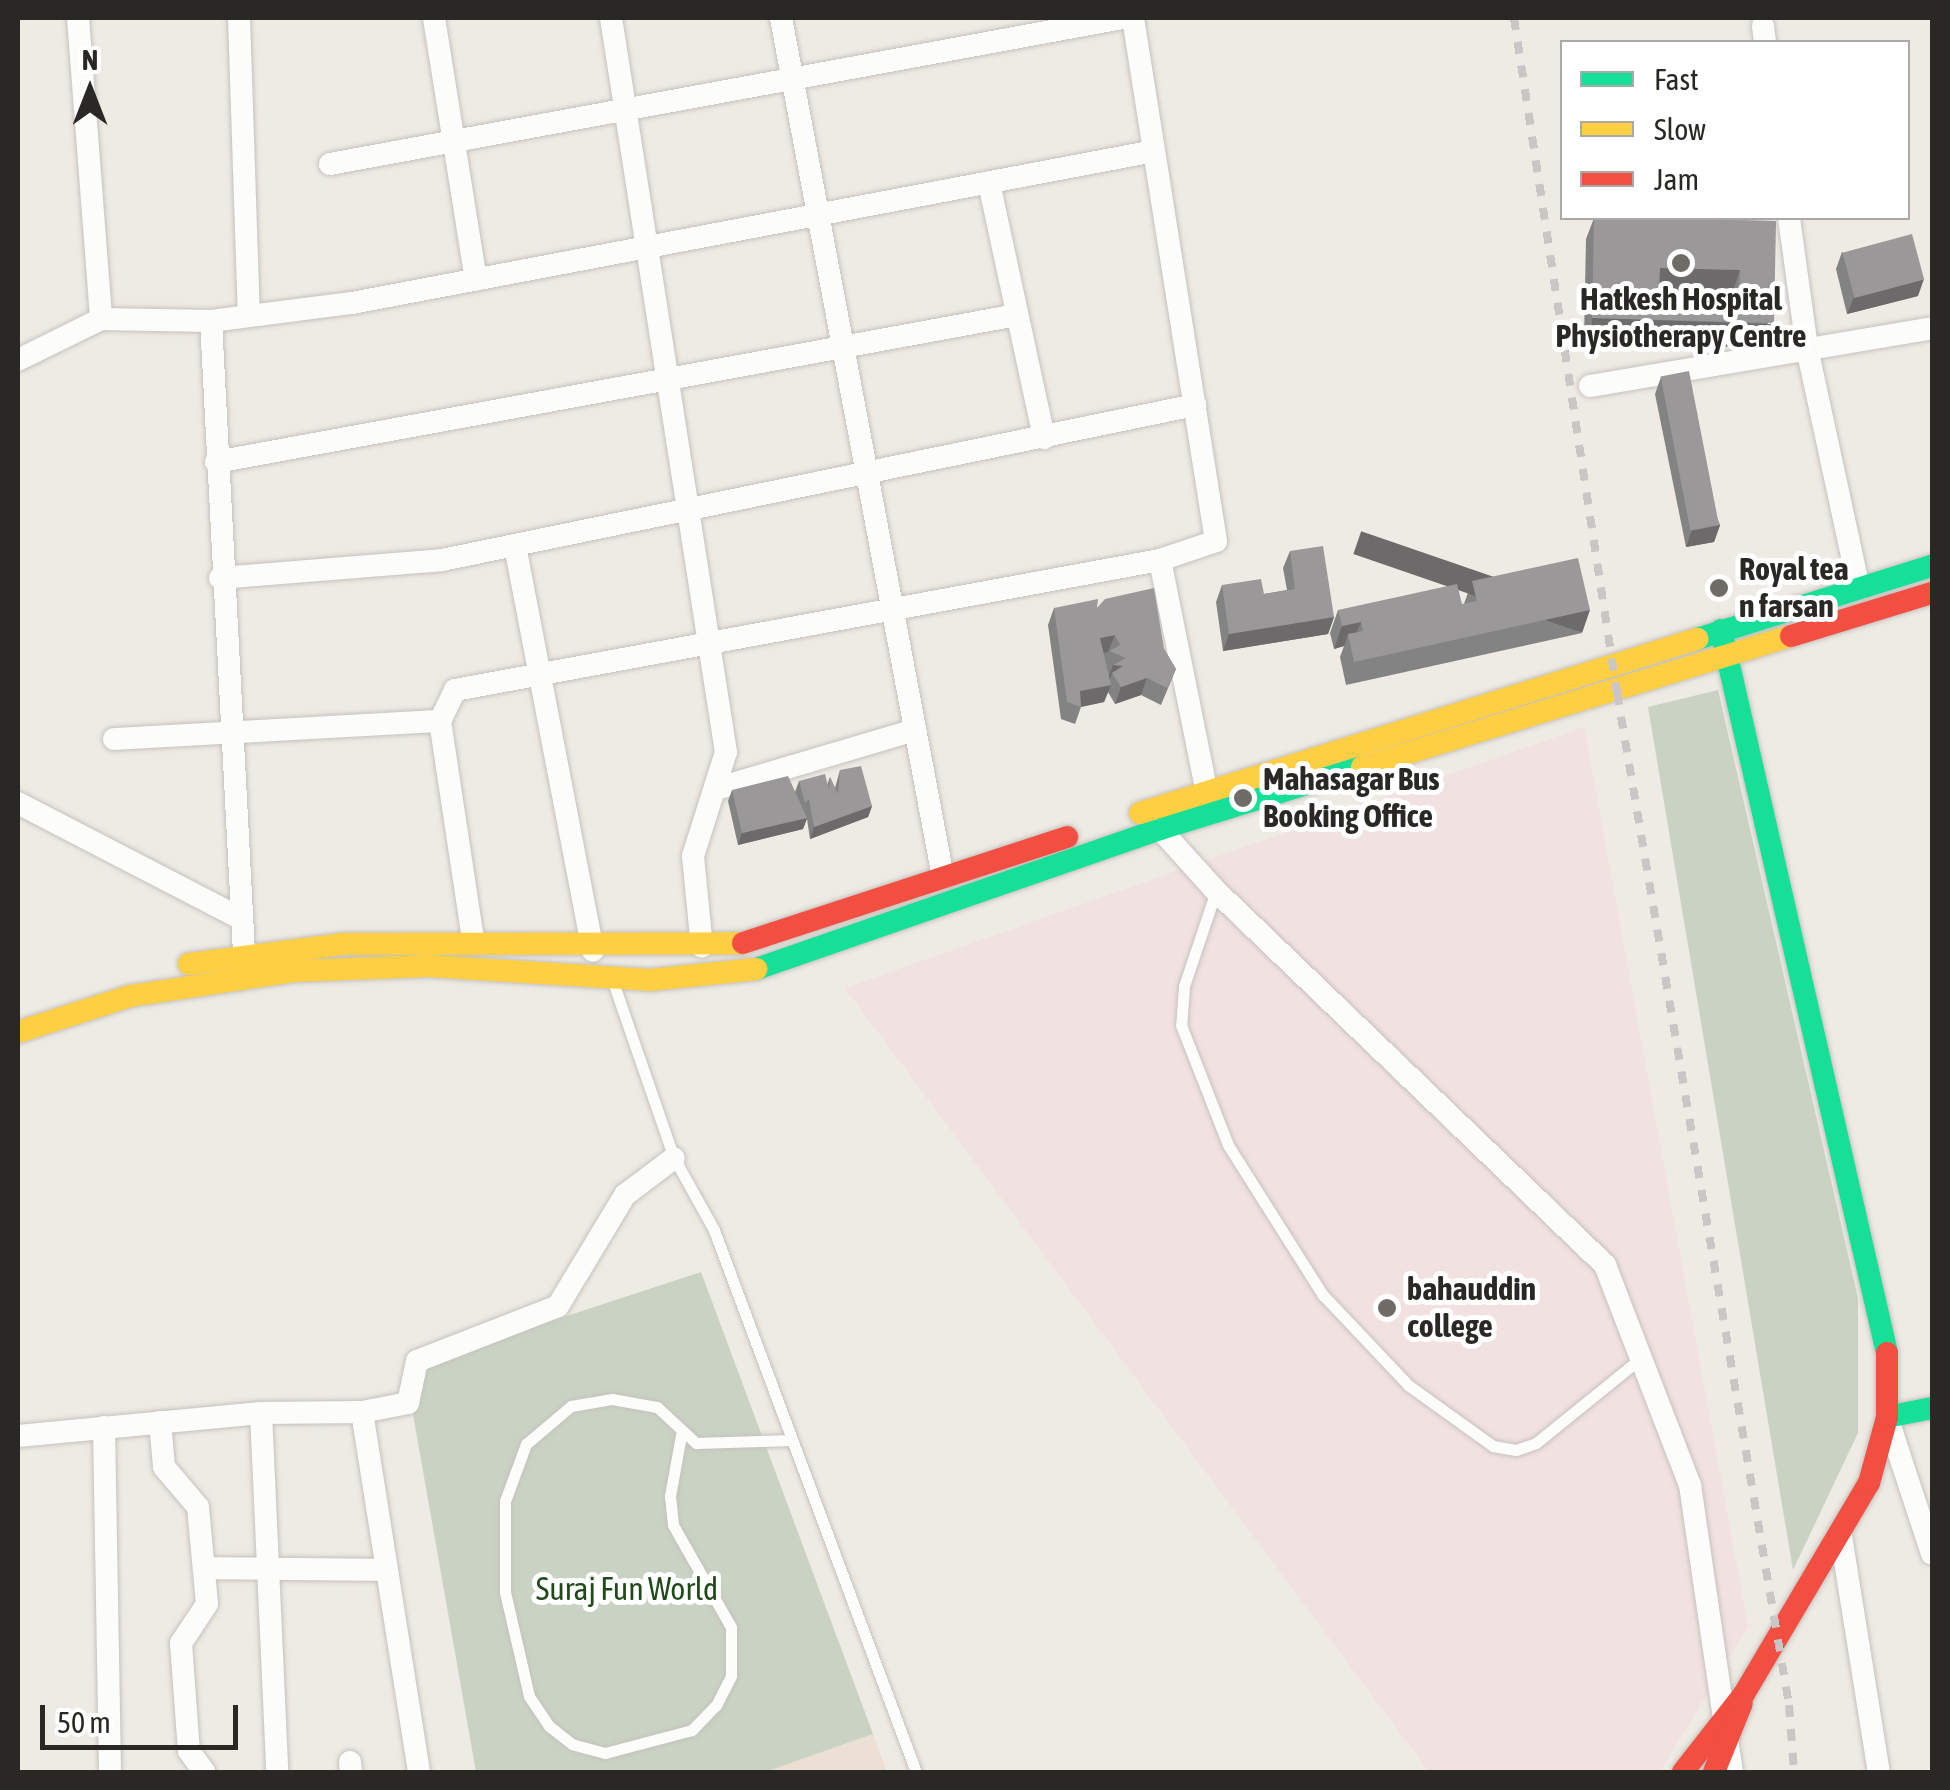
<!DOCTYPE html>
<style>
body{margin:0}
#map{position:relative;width:1950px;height:1790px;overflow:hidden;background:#eeeae4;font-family:"Asap Condensed",sans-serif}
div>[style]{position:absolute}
.commercial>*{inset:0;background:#ecdfd4}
.education>*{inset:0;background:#f2e1e1}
.green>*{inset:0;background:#cad3c3}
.roads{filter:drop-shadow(0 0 2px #c5c2be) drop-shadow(0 0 2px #c5c2be)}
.lane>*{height:11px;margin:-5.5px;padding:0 5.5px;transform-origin:5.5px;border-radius:5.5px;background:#fcfcfb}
.street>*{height:22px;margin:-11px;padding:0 11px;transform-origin:11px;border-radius:11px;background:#fcfcfb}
.fast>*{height:22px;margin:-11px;padding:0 11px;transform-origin:11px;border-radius:11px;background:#16e098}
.slow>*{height:22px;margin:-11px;padding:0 11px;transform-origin:11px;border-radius:11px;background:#ffcf43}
.jam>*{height:22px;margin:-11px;padding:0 11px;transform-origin:11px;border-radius:11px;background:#f24e42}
.rail>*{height:8px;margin-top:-4px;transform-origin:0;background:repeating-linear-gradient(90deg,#c9c7c5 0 12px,transparent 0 24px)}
.wall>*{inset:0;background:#848383}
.shaded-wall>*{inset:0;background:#6c6a6a;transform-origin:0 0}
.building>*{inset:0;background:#9a9898;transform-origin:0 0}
.dots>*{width:28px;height:28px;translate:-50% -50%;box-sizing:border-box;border:5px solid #fff;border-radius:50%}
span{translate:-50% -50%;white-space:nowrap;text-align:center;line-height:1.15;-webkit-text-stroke:10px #fff;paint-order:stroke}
.poi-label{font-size:32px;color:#2a2824;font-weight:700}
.left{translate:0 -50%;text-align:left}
.park-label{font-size:32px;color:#22491b}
.frame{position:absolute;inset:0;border:20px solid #2a2824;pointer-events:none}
.legend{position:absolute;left:1560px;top:40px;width:350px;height:180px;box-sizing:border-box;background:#fff;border:2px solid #aaa9a7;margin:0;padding:12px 18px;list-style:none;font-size:30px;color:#2a2824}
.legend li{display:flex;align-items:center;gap:20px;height:50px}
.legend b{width:50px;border:2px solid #aaa9a7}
.north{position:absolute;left:40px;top:40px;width:100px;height:100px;-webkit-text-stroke:8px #fff;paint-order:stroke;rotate:0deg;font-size:28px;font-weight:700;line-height:40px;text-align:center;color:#2a2824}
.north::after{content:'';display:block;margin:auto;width:35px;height:45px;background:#2a2824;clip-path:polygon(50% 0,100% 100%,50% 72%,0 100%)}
.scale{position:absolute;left:40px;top:1705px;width:198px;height:45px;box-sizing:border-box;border:5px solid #2a2824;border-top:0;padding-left:12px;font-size:30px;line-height:35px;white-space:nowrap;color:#2a2824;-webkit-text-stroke:8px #fff;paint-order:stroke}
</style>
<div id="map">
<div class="commercial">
<div style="clip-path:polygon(873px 1734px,887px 1772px,765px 1772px)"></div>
</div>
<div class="education">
<div style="clip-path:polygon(1584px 727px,1748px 1627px,1660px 1772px,1429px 1772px,845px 988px)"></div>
</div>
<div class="green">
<div style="clip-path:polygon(1718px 690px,1858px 1298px,1858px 1433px,1793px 1570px,1648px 707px)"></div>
<div style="clip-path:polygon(701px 1272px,873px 1734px,765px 1772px,476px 1772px,405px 1369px)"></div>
</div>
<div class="roads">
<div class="lane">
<div style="left:1216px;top:891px;width:100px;rotate:108.6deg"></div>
<div style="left:1184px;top:986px;width:39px;rotate:94deg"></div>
<div style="left:1181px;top:1025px;width:129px;rotate:68.6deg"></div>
<div style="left:1228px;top:1145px;width:178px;rotate:57.7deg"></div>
<div style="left:1323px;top:1295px;width:124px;rotate:46.6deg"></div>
<div style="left:1408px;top:1385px;width:105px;rotate:35.7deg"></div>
<div style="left:1493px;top:1446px;width:23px;rotate:10deg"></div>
<div style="left:1516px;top:1450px;width:21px;rotate:-19deg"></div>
<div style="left:1536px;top:1443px;width:135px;rotate:-39deg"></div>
<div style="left:613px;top:982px;width:186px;rotate:70.9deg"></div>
<div style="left:674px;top:1158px;width:82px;rotate:60.9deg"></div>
<div style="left:714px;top:1230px;width:578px;rotate:69.56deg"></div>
<div style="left:681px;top:1435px;width:62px;rotate:100.2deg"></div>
<div style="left:670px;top:1496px;width:29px;rotate:84deg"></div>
<div style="left:673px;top:1525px;width:117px;rotate:60.4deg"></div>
<div style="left:731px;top:1627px;width:49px;rotate:90deg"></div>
<div style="left:731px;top:1676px;width:33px;rotate:117deg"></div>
<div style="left:716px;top:1705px;width:35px;rotate:134deg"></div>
<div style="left:692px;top:1730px;width:90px;rotate:165.2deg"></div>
<div style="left:605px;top:1753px;width:34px;rotate:-165deg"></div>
<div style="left:572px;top:1744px;width:29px;rotate:-142deg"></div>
<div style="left:549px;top:1726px;width:36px;rotate:-124deg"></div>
<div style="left:529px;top:1696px;width:107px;rotate:-103deg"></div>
<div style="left:505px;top:1592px;width:91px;rotate:-90deg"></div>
<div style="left:505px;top:1501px;width:61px;rotate:-69.8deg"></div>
<div style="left:526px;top:1444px;width:59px;rotate:-40.2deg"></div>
<div style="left:571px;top:1406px;width:42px;rotate:-9.7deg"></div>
<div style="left:612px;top:1399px;width:46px;rotate:10.1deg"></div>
<div style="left:657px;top:1407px;width:53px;rotate:42.7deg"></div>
<div style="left:696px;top:1443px;width:96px;rotate:-1.8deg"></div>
</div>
<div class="street">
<div style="left:78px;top:18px;width:302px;rotate:85.6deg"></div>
<div style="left:239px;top:18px;width:298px;rotate:88.1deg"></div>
<div style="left:434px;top:18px;width:265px;rotate:80.9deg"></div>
<div style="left:611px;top:18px;width:743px;rotate:81.1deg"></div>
<div style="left:726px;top:752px;width:109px;rotate:107.6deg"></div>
<div style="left:693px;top:856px;width:91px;rotate:84.4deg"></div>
<div style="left:781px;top:18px;width:874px;rotate:79.32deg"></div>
<div style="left:1763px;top:26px;width:16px;rotate:83deg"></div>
<div style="left:330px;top:164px;width:805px;rotate:-10.44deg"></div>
<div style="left:989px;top:183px;width:261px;rotate:77.8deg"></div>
<div style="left:1789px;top:218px;width:131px;rotate:82.1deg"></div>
<div style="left:1807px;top:348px;width:246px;rotate:77.8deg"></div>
<div style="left:211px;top:321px;width:633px;rotate:87.01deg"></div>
<div style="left:18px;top:360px;width:93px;rotate:-26.3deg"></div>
<div style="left:101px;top:319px;width:110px;rotate:1deg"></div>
<div style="left:211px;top:321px;width:142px;rotate:-7.3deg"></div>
<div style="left:352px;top:303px;width:816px;rotate:-10.73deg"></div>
<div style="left:1590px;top:386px;width:347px;rotate:-9.6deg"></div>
<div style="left:216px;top:462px;width:814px;rotate:-10.4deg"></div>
<div style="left:515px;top:546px;width:412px;rotate:79.1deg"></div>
<div style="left:1160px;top:560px;width:234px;rotate:78.6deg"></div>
<div style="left:220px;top:578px;width:223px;rotate:-4.6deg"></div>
<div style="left:442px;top:560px;width:769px;rotate:-11.63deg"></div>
<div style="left:440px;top:721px;width:221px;rotate:81.4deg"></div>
<div style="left:114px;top:739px;width:326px;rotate:-3.2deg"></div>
<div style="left:440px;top:721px;width:34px;rotate:-64deg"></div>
<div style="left:455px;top:690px;width:717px;rotate:-10.45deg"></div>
<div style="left:1160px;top:560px;width:59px;rotate:-18.7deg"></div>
<div style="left:1216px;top:541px;width:530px;rotate:-99.02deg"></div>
<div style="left:719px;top:788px;width:201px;rotate:-16.5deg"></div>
<div style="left:18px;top:803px;width:252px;rotate:27.4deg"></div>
<div style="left:1160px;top:829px;width:84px;rotate:47.9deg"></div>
<div style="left:1216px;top:891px;width:540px;rotate:43.87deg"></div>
<div style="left:1605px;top:1265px;width:236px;rotate:68.9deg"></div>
<div style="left:1690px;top:1485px;width:290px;rotate:81.7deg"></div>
<div style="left:362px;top:1412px;width:47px;rotate:-11.1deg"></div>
<div style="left:408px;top:1403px;width:43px;rotate:-77.9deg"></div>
<div style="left:417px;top:1361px;width:151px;rotate:-21.3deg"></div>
<div style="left:558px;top:1306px;width:130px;rotate:-58.9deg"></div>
<div style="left:625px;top:1195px;width:61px;rotate:-37.1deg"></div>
<div style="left:261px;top:1413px;width:359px;rotate:87.4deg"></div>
<div style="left:1887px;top:1417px;width:144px;rotate:71.8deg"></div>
<div style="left:160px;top:1422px;width:45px;rotate:84.9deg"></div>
<div style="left:164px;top:1467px;width:52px;rotate:49.6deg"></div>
<div style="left:198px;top:1507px;width:97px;rotate:84.7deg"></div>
<div style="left:207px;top:1604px;width:47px;rotate:123.7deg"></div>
<div style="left:181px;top:1643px;width:108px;rotate:85.8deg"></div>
<div style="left:189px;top:1751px;width:26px;rotate:54deg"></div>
<div style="left:104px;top:1427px;width:345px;rotate:89deg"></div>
<div style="left:18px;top:1436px;width:244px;rotate:-5.4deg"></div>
<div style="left:261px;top:1413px;width:101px;rotate:-0.6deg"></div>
<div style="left:362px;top:1412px;width:364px;rotate:81deg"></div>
<div style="left:1841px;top:1536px;width:239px;rotate:80.9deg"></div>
<div style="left:204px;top:1568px;width:180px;rotate:0.6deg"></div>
<div style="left:350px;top:1762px;width:10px;rotate:84deg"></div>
</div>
<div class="fast">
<div style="left:1721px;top:630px;width:742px;rotate:77.07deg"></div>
<div style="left:1697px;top:639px;width:246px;rotate:-17.3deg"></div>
<div style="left:756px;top:969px;width:428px;rotate:-19.1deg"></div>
<div style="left:1160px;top:829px;width:211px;rotate:-17.1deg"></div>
<div style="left:1887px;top:1417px;width:46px;rotate:-11.3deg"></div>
</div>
<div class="slow">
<div style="left:1362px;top:767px;width:449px;rotate:-17deg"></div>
<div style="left:1140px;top:813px;width:584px;rotate:-17.35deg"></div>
<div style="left:189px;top:964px;width:154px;rotate:-7.4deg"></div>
<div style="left:342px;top:944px;width:401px;rotate:-0.1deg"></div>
<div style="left:18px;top:1032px;width:118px;rotate:-17.8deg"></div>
<div style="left:130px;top:996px;width:165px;rotate:-8.7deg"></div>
<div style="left:293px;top:971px;width:136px;rotate:-2.1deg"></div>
<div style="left:429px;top:966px;width:221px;rotate:3.6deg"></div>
<div style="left:650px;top:980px;width:107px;rotate:-5.9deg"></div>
</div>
<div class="jam">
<div style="left:1791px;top:636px;width:147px;rotate:-17deg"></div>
<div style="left:743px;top:943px;width:341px;rotate:-18.1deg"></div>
<div style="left:1683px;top:1772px;width:99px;rotate:-52deg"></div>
<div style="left:1744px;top:1694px;width:245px;rotate:-59.4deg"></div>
<div style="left:1869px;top:1483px;width:68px;rotate:-74.7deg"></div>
<div style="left:1887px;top:1417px;width:64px;rotate:-90deg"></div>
<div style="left:1714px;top:1772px;width:74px;rotate:-67.9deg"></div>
</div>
</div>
<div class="rail">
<div style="left:1514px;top:18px;width:683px;rotate:81.32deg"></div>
<div style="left:1617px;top:693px;width:1027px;rotate:80.35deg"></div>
<div style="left:1789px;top:1705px;width:67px;rotate:85.7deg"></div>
</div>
<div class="wall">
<div style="clip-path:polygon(evenodd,1594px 218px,1776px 221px,1766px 345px,1584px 341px,1586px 239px,1594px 218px,1659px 291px,1732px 293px,1732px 296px,1659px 294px,1659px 291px)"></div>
<div style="clip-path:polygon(1842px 252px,1918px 296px,1847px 314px,1836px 269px)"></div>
<div style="clip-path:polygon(1661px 377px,1720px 525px,1714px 542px,1686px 547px,1655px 394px)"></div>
<div style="clip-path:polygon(1290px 551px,1334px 617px,1328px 634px,1223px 651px,1216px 602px,1222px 585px,1264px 594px,1287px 590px,1283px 568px)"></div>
<div style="clip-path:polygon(1472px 581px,1582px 633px,1346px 685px,1340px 657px,1344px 646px,1334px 649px,1330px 633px,1338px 610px,1464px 604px)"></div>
<div style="clip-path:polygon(1054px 608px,1097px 608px,1164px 649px,1176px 669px,1161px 705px,1141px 695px,1115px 704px,1108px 692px,1104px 702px,1081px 707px,1075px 724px,1061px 719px,1048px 625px)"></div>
<div style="clip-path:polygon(840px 770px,872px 806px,868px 817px,810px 839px,807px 819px,803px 829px,738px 845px,728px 801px,732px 790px,795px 792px,799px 781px,827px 785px,830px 777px,835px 788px)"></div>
</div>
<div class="shaded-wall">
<div style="clip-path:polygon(1660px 268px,1740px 270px,1732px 293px,1652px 291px)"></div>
<div style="clip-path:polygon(1924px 279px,1918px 296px,1847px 314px,1854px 297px)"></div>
<div style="left:1592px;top:318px;width:182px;height:24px;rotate:2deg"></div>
<div style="clip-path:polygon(1720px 525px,1714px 542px,1686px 547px,1692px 530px)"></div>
<div style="left:1590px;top:610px;width:24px;height:242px;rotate:109deg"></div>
<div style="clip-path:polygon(1334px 617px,1328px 634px,1223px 651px,1229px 634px)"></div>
<div style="clip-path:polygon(1361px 622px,1352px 644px,1348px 634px,1344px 646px,1334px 649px,1342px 626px)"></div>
<div style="clip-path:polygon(1115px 635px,1108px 652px,1094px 655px,1100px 638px)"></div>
<div style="clip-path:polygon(1113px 665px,1123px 666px,1112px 673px,1109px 682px,1107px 682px)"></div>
<div style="clip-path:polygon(1147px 678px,1141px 695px,1115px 704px,1121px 687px)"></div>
<div style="clip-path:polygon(1111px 685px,1104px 702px,1080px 707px,1080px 691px)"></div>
<div style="clip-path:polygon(872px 806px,868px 817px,810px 839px,814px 827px)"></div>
<div style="clip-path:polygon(807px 818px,803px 829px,738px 845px,742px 833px)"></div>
</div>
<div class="building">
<div style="clip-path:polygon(evenodd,1594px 218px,1776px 221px,1774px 323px,1592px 318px,1594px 218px,1660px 268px,1740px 270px,1739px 297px,1659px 294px,1660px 268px)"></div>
<div style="left:1912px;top:234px;width:47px;height:72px;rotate:75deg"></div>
<div style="left:1689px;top:371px;width:157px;height:29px;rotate:79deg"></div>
<div style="clip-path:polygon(1323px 546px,1334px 617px,1229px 634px,1222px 585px,1261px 579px,1264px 594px,1295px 589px,1290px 551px)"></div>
<div style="clip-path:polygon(1578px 558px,1590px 610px,1354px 662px,1348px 634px,1363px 631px,1361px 622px,1342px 626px,1338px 610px,1457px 584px,1462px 604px,1477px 601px,1472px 581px)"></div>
<div style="clip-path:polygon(1154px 588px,1164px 649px,1176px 669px,1167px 688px,1147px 678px,1121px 687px,1112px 673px,1123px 666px,1113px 665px,1126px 658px,1110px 651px,1120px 645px,1115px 635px,1100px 638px,1111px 685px,1080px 691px,1081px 707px,1067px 702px,1054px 608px,1098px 599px,1097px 608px,1105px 599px)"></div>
<div style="clip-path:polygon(861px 766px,872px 806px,814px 827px,809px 799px,805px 803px,799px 781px,825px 774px,829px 790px,830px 777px,838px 794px,840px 770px)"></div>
<div style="clip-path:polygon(788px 776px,807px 818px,742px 833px,732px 790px)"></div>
</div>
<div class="dots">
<div style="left:1681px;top:263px;background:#6f6c67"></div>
<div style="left:1719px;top:588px;background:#6f6c67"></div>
<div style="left:1243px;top:798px;background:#6f6c67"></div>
<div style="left:1387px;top:1308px;background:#6f6c67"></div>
</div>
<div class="poi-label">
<span style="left:1681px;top:318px">Hatkesh Hospital<br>Physiotherapy Centre</span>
<span class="left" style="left:1739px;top:588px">Royal tea<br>n farsan</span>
<span class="left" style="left:1263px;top:798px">Mahasagar Bus<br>Booking Office</span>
<span class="left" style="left:1407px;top:1308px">bahauddin<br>college</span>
</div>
<div class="park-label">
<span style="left:627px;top:1589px">Suraj Fun World</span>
</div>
<div class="frame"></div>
<ul class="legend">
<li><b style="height:12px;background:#16e098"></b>Fast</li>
<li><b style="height:12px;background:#ffcf43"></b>Slow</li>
<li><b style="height:12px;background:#f24e42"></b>Jam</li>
</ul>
<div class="north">N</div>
<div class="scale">50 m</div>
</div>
